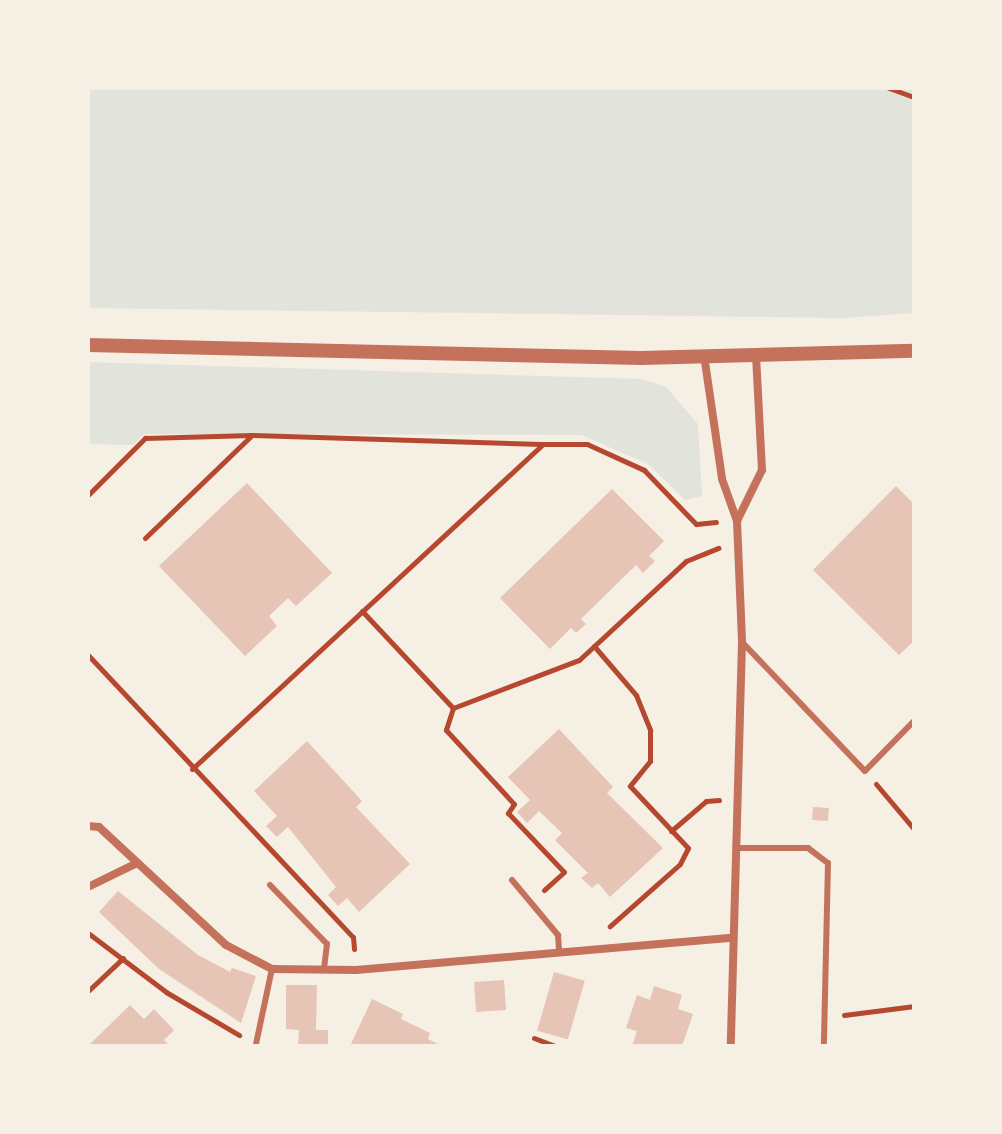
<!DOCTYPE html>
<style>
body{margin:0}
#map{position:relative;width:1002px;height:1134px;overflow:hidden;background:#f6efe4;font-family:"DM Sans",sans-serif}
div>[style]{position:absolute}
.green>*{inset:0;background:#e2e4dc}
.building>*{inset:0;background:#e6c5b7;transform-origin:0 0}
.path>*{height:5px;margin:-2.5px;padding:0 2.5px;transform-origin:2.5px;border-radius:2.5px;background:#b5482f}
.service>*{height:6px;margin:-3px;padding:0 3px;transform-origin:3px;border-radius:3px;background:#c5725c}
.minor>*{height:8px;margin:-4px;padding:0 4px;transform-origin:4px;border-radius:4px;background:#c5725c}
.tertiary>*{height:14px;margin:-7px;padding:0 7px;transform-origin:7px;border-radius:7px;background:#c5725c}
span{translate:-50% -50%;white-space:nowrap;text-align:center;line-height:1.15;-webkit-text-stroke:6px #f6efe4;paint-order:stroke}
.frame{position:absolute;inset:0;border:90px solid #f6efe4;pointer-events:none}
</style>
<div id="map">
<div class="green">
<div style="clip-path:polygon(88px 88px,914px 88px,914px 313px,845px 318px,88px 308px)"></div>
<div style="clip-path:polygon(88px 362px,642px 379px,666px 387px,698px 424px,702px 496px,685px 500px,648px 464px,581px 435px,144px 434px,133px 445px,88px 444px)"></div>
</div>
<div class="building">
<div style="clip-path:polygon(247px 483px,332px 573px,296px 606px,288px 598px,269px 616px,277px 626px,245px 656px,159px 566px)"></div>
<div style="clip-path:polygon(896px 486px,914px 504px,914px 641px,899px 655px,813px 570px)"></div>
<div style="clip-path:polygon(612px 489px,664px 541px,649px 556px,655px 561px,643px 573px,636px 565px,581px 619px,586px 624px,576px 633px,571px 628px,550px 649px,500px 598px)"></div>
<div style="clip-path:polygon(559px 729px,613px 787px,607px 793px,663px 848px,610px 897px,598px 883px,592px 888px,581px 878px,588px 873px,555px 840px,562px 833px,539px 811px,527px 823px,517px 812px,530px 800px,508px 777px)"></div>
<div style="clip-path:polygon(307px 741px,362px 801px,356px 807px,410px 864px,359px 912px,347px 898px,338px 906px,328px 895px,336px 887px,288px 827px,277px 837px,266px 826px,277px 816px,254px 791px)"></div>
<div style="left:813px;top:807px;width:16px;height:13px;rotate:4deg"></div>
<div style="clip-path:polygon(118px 891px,198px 955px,230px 972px,232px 968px,256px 976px,241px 1023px,159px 969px,99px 912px)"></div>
<div style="left:554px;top:972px;width:32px;height:61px;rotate:16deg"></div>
<div style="left:504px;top:980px;width:30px;height:30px;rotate:86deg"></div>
<div style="clip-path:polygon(286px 985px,317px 985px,316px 1030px,328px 1030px,328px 1046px,298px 1045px,299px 1030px,286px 1029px)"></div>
<div style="clip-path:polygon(654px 986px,682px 995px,678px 1009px,693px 1014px,682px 1046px,632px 1046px,637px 1031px,626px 1028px,637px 995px,650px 1000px)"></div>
<div style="clip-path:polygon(372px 999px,403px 1014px,401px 1019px,430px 1033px,428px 1039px,442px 1046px,350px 1046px)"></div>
<div style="clip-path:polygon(130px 1005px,144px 1019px,154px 1009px,174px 1030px,164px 1040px,170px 1046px,88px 1046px)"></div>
</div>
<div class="path">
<div style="left:889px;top:88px;width:27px;rotate:20deg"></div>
<div style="left:88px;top:495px;width:81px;rotate:-45deg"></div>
<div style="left:145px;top:438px;width:107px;rotate:-1.6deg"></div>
<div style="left:252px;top:435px;width:290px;rotate:1.8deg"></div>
<div style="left:145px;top:538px;width:147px;rotate:-43.9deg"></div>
<div style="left:362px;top:611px;width:133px;rotate:46.8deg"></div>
<div style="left:453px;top:708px;width:23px;rotate:108deg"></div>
<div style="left:446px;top:730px;width:100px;rotate:47.4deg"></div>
<div style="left:514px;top:804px;width:11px;rotate:124deg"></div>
<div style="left:508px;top:813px;width:81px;rotate:46.5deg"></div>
<div style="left:564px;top:872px;width:27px;rotate:138deg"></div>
<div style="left:594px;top:646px;width:65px;rotate:49.4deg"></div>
<div style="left:636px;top:695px;width:38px;rotate:68deg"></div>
<div style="left:650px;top:730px;width:31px;rotate:90deg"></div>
<div style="left:650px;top:761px;width:32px;rotate:129deg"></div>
<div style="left:630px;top:786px;width:85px;rotate:46.9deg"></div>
<div style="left:688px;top:848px;width:18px;rotate:117deg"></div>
<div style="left:680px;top:864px;width:94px;rotate:138.5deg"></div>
<div style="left:88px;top:655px;width:387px;rotate:46.8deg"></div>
<div style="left:353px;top:937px;width:12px;rotate:85deg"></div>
<div style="left:453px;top:708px;width:135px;rotate:-20.9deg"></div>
<div style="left:579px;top:660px;width:146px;rotate:-42.8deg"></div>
<div style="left:686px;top:561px;width:35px;rotate:-22deg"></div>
<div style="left:192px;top:769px;width:478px;rotate:-42.8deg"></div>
<div style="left:543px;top:444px;width:44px"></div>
<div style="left:587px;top:444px;width:63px;rotate:24.5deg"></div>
<div style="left:644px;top:470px;width:75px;rotate:46.1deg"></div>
<div style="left:696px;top:524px;width:20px;rotate:-6deg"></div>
<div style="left:876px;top:784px;width:59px;rotate:49.8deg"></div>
<div style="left:671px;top:831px;width:46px;rotate:-40.6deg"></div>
<div style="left:706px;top:801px;width:13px;rotate:-4deg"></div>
<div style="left:88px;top:933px;width:98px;rotate:37.1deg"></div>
<div style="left:166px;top:992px;width:85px;rotate:30.5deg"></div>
<div style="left:88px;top:991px;width:48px;rotate:-43.3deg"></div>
<div style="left:844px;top:1015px;width:71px;rotate:-7.3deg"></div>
<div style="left:534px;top:1038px;width:22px;rotate:21deg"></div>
</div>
<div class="service">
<div style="left:742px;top:642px;width:178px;rotate:46.4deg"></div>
<div style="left:865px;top:771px;width:70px;rotate:-45.6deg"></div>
<div style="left:736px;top:848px;width:72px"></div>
<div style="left:808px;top:848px;width:25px;rotate:37deg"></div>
<div style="left:828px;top:863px;width:183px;rotate:91.3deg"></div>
<div style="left:512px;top:880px;width:72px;rotate:50.1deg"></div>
<div style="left:558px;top:935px;width:16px;rotate:86deg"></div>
<div style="left:270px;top:885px;width:82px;rotate:46deg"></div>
<div style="left:327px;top:944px;width:26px;rotate:97deg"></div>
<div style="left:256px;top:1044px;width:77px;rotate:-78deg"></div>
</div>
<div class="minor">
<div style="left:704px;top:355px;width:125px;rotate:81.7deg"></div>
<div style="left:722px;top:479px;width:45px;rotate:70.3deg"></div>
<div style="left:737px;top:521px;width:121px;rotate:87.6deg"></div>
<div style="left:742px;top:642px;width:404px;rotate:91.6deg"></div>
<div style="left:737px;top:521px;width:57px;rotate:-63.9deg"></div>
<div style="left:762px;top:470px;width:116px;rotate:-93deg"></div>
<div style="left:88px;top:826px;width:11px;rotate:5deg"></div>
<div style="left:99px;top:827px;width:173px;rotate:42.9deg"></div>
<div style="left:226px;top:945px;width:52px;rotate:27.6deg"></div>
<div style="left:272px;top:969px;width:84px;rotate:0.7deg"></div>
<div style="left:356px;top:970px;width:377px;rotate:-4.9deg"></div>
<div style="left:88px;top:887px;width:55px;rotate:-26.1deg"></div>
</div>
<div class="tertiary">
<div style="left:88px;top:345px;width:553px;rotate:1.35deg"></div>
<div style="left:641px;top:358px;width:273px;rotate:-1.5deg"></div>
</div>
<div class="frame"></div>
</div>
